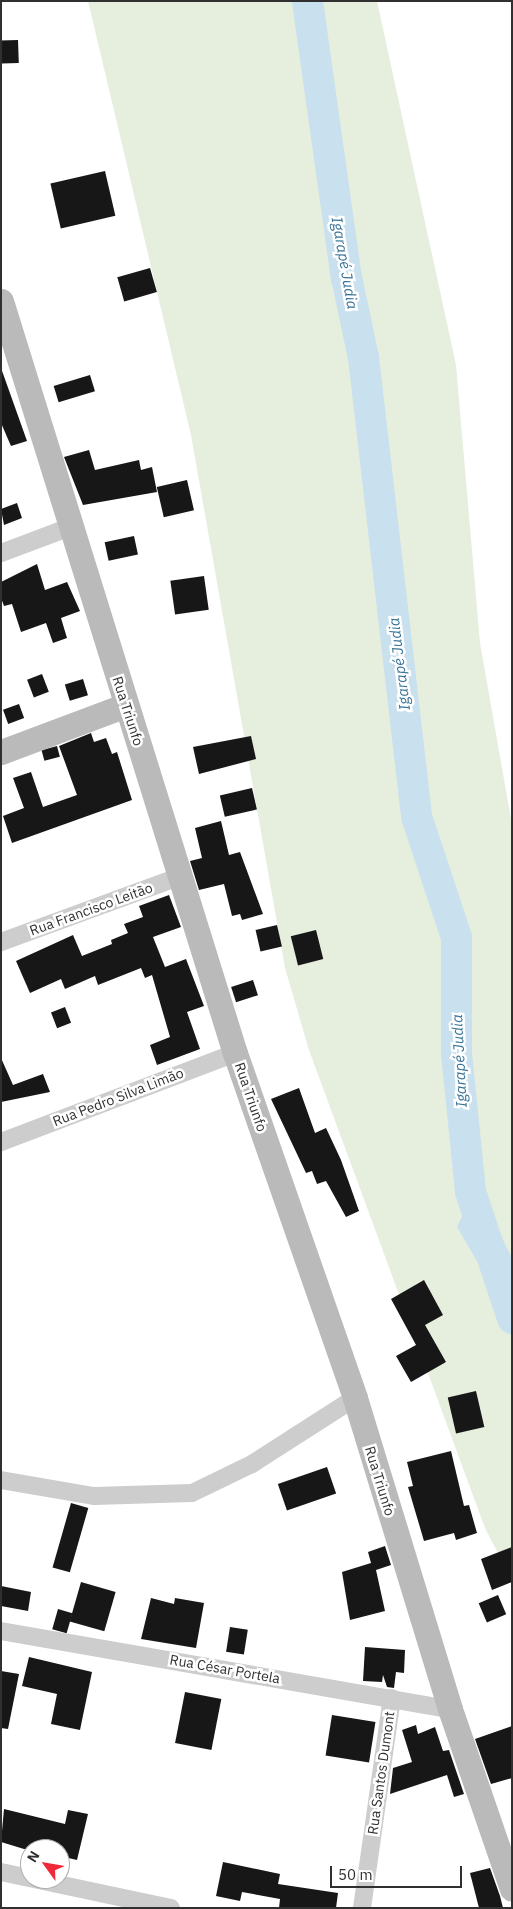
<!DOCTYPE html>
<meta charset="utf-8">
<style>
body{margin:0}
#map{position:relative;width:513px;height:1909px;overflow:hidden;background:#fff;font-family:"IBM Plex Sans",sans-serif}
div>[style]{position:absolute}
.green>*{inset:0;background:#e6eedd}
.water>*{inset:0;background:#c9e0ef}
.river>*{height:31px;margin:-15.5px;padding:0 15.5px;transform-origin:15.5px;border-radius:15.5px;background:#c9e0ef}
.building>*{inset:0;background:#171717;transform-origin:0 0}
.street>*{height:18px;margin:-9px;padding:0 9px;transform-origin:9px;border-radius:9px;background:#cdcdcd}
.secondary>*{height:25px;margin:-12.5px;padding:0 12.5px;transform-origin:12.5px;border-radius:12.5px;background:#bababa}
span{translate:-50% -50%;white-space:nowrap;text-align:center;line-height:1.15;-webkit-text-stroke:5px #fff;paint-order:stroke}
.street-label{font-size:14px;color:#303030}
.water-label{font-size:15px;color:#387498;font-style:italic}
.frame{position:absolute;inset:0;border:2px solid #303030;pointer-events:none}
.north{position:absolute;left:20px;top:1839px;width:50px;height:50px;box-sizing:border-box;background:#fff;border:1px solid #acacac;border-radius:50%;rotate:302deg;font-size:14px;font-weight:700;line-height:20px;text-align:center;color:#303030}
.north::after{content:'';display:block;margin:auto;width:18px;height:22px;background:#f02939;clip-path:polygon(50% 0,100% 100%,50% 72%,0 100%)}
.scale{position:absolute;left:330px;top:1866px;width:132px;height:22px;box-sizing:border-box;border:2px solid #303030;border-top:0;padding-left:6px;font-size:15px;line-height:18px;white-space:nowrap;color:#303030;-webkit-text-stroke:4px #fff;paint-order:stroke}
</style>
<div id="map">
<div class="green">
<div style="clip-path:polygon(88px 1px,377px 1px,456px 365px,480px 643px,512px 825px,512px 1580px,485px 1528px,309px 1050px,285px 968px,191px 435px)"></div>
</div>
<div class="water">
<div style="clip-path:polygon(484px 1202px,512px 1258px,512px 1318px,508px 1320px,501px 1309px,503px 1296px,498px 1284px,477px 1261px,457px 1227px,466px 1208px)"></div>
</div>
<div class="river">
<div style="left:307px;top:1px;width:279px;rotate:82deg"></div>
<div style="left:346px;top:277px;width:82px;rotate:78deg"></div>
<div style="left:363px;top:357px;width:462px;rotate:83.4deg"></div>
<div style="left:416px;top:816px;width:127px;rotate:71.7deg"></div>
<div style="left:456px;top:937px;width:116px;rotate:90deg"></div>
<div style="left:456px;top:1053px;width:139px;rotate:84.2deg"></div>
<div style="left:470px;top:1191px;width:134px;rotate:71.7deg"></div>
</div>
<div class="building">
<div style="left:18px;top:40px;width:23px;height:17px;rotate:88deg"></div>
<div style="left:105px;top:171px;width:46px;height:56px;rotate:77deg"></div>
<div style="left:150px;top:268px;width:25px;height:34px;rotate:74deg"></div>
<div style="clip-path:polygon(1px 368px,27px 441px,11px 446px,1px 423px)"></div>
<div style="left:90px;top:375px;width:17px;height:38px;rotate:73deg"></div>
<div style="clip-path:polygon(89px 450px,95px 470px,139px 460px,141px 470px,152px 467px,157px 492px,83px 505px,64px 457px)"></div>
<div style="left:187px;top:480px;width:31px;height:31px;rotate:77deg"></div>
<div style="clip-path:polygon(17px 503px,22px 518px,4px 525px,1px 509px)"></div>
<div style="left:134px;top:536px;width:19px;height:30px;rotate:78deg"></div>
<div style="clip-path:polygon(37px 564px,45px 590px,67px 582px,80px 611px,61px 618px,67px 638px,53px 643px,46px 623px,21px 632px,12px 604px,4px 606px,1px 598px,1px 582px)"></div>
<div style="left:204px;top:576px;width:34px;height:34px;rotate:82deg"></div>
<div style="left:42px;top:674px;width:19px;height:16px;rotate:69deg"></div>
<div style="left:83px;top:679px;width:17px;height:19px;rotate:73deg"></div>
<div style="left:19px;top:704px;width:15px;height:17px;rotate:70deg"></div>
<div style="clip-path:polygon(91px 733px,94px 742px,106px 738px,112px 754px,117px 752px,132px 800px,12px 843px,3px 816px,24px 808px,13px 778px,31px 772px,43px 807px,77px 795px,59px 746px)"></div>
<div style="clip-path:polygon(251px 736px,256px 759px,199px 774px,193px 747px)"></div>
<div style="left:57px;top:746px;width:11px;height:16px;rotate:75deg"></div>
<div style="left:252px;top:788px;width:22px;height:33px;rotate:77deg"></div>
<div style="clip-path:polygon(221px 821px,229px 855px,240px 852px,263px 914px,242px 920px,240px 914px,232px 916px,224px 884px,199px 890px,190px 861px,202px 858px,195px 828px)"></div>
<div style="clip-path:polygon(169px 895px,181px 927px,153px 937px,165px 967px,186px 959px,204px 1006px,187px 1012px,200px 1049px,157px 1065px,150px 1045px,170px 1037px,152px 975px,145px 978px,141px 968px,98px 985px,95px 976px,65px 989px,61px 979px,30px 993px,16px 961px,73px 935px,82px 956px,112px 944px,111px 940px,128px 933px,124px 924px,143px 917px,139px 906px)"></div>
<div style="left:277px;top:925px;width:22px;height:22px;rotate:77deg"></div>
<div style="left:316px;top:930px;width:30px;height:26px;rotate:76deg"></div>
<div style="left:253px;top:980px;width:16px;height:23px;rotate:72deg"></div>
<div style="left:65px;top:1007px;width:17px;height:15px;rotate:69deg"></div>
<div style="clip-path:polygon(1px 1058px,13px 1085px,43px 1074px,50px 1092px,1px 1102px)"></div>
<div style="clip-path:polygon(299px 1088px,315px 1133px,326px 1128px,341px 1160px,359px 1211px,346px 1217px,326px 1181px,317px 1184px,312px 1171px,306px 1173px,271px 1099px)"></div>
<div style="clip-path:polygon(424px 1280px,443px 1315px,425px 1325px,446px 1362px,411px 1382px,396px 1356px,416px 1345px,391px 1299px)"></div>
<div style="left:476px;top:1391px;width:37px;height:29px;rotate:77deg"></div>
<div style="clip-path:polygon(451px 1451px,464px 1506px,469px 1505px,477px 1533px,456px 1540px,454px 1533px,424px 1541px,408px 1487px,413px 1486px,407px 1462px)"></div>
<div style="left:327px;top:1467px;width:28px;height:52px;rotate:71deg"></div>
<div style="left:71px;top:1503px;width:18px;height:67px;rotate:16deg"></div>
<div style="clip-path:polygon(385px 1546px,391px 1565px,376px 1570px,385px 1611px,350px 1620px,342px 1572px,371px 1563px,368px 1552px)"></div>
<div style="clip-path:polygon(512px 1547px,512px 1582px,492px 1590px,481px 1559px)"></div>
<div style="left:81px;top:1582px;width:36px;height:41px;rotate:16deg"></div>
<div style="clip-path:polygon(1px 1586px,31px 1592px,28px 1611px,1px 1606px)"></div>
<div style="left:498px;top:1595px;width:21px;height:21px;rotate:67deg"></div>
<div style="clip-path:polygon(151px 1598px,174px 1604px,175px 1598px,204px 1603px,196px 1648px,141px 1639px)"></div>
<div style="left:58px;top:1609px;width:15px;height:21px;rotate:16deg"></div>
<div style="left:230px;top:1627px;width:18px;height:25px;rotate:9deg"></div>
<div style="clip-path:polygon(365px 1647px,405px 1650px,404px 1673px,396px 1672px,394px 1688px,387px 1687px,383px 1675px,382px 1682px,363px 1681px)"></div>
<div style="clip-path:polygon(29px 1657px,92px 1672px,80px 1730px,51px 1724px,57px 1694px,22px 1686px)"></div>
<div style="clip-path:polygon(1px 1671px,19px 1674px,8px 1729px,1px 1728px)"></div>
<div style="left:185px;top:1692px;width:37px;height:52px;rotate:11deg"></div>
<div style="left:332px;top:1715px;width:44px;height:41px;rotate:9deg"></div>
<div style="clip-path:polygon(416px 1725px,418px 1734px,435px 1727px,443px 1751px,449px 1750px,464px 1794px,454px 1797px,447px 1775px,390px 1794px,393px 1768px,412px 1762px,402px 1730px)"></div>
<div style="clip-path:polygon(512px 1726px,512px 1778px,491px 1784px,475px 1739px)"></div>
<div style="clip-path:polygon(4px 1809px,65px 1824px,68px 1810px,88px 1814px,77px 1860px,60px 1856px,60px 1849px,24px 1849px,1px 1842px)"></div>
<div style="clip-path:polygon(223px 1862px,280px 1874px,278px 1884px,338px 1893px,336px 1908px,279px 1908px,280px 1899px,242px 1892px,240px 1901px,216px 1896px)"></div>
<div style="clip-path:polygon(490px 1868px,500px 1896px,503px 1908px,479px 1908px,470px 1873px)"></div>
</div>
<div class="street">
<div style="left:1px;top:553px;width:74px;rotate:-20.6deg"></div>
<div style="left:1px;top:942px;width:192px;rotate:-20.1deg"></div>
<div style="left:1px;top:1142px;width:250px;rotate:-20.8deg"></div>
<div style="left:1px;top:1480px;width:94px;rotate:9.8deg"></div>
<div style="left:94px;top:1496px;width:98px;rotate:-1.8deg"></div>
<div style="left:192px;top:1493px;width:67px;rotate:-25.8deg"></div>
<div style="left:252px;top:1464px;width:122px;rotate:-32.7deg"></div>
<div style="left:1px;top:1631px;width:456px;rotate:9.9deg"></div>
<div style="left:1px;top:1872px;width:30px;rotate:12deg"></div>
<div style="left:34px;top:1879px;width:140px;rotate:12deg"></div>
<div style="left:362px;top:1908px;width:212px;rotate:-81.9deg"></div>
</div>
<div class="secondary">
<div style="left:1px;top:301px;width:788px;rotate:72.72deg"></div>
<div style="left:235px;top:1053px;width:365px;rotate:70.8deg"></div>
<div style="left:355px;top:1398px;width:325px;rotate:73deg"></div>
<div style="left:450px;top:1709px;width:190px;rotate:71deg"></div>
<div style="left:1px;top:752px;width:134px;rotate:-20.6deg"></div>
</div>
<div class="street-label">
<span style="left:128px;top:711px;rotate:72deg">Rua Triunfo</span>
<span style="left:91px;top:909px;rotate:-20deg">Rua Francisco Leitão</span>
<span style="left:118px;top:1097px;rotate:-21deg">Rua Pedro Silva Limão</span>
<span style="left:251px;top:1097px;rotate:71deg">Rua Triunfo</span>
<span style="left:380px;top:1481px;rotate:73deg">Rua Triunfo</span>
<span style="left:225px;top:1669px;rotate:10deg">Rua César Portela</span>
<span style="left:381px;top:1773px;rotate:-82deg">Rua Santos Dumont</span>
</div>
<div class="water-label">
<span style="left:345px;top:263px;rotate:80deg">Igarapé Judia</span>
<span style="left:399px;top:664px;rotate:-97deg">Igarapé Judia</span>
<span style="left:459px;top:1061px;rotate:-93deg">Igarapé Judia</span>
</div>
<div class="frame"></div>
<div class="north">N</div>
<div class="scale">50 m</div>
</div>
